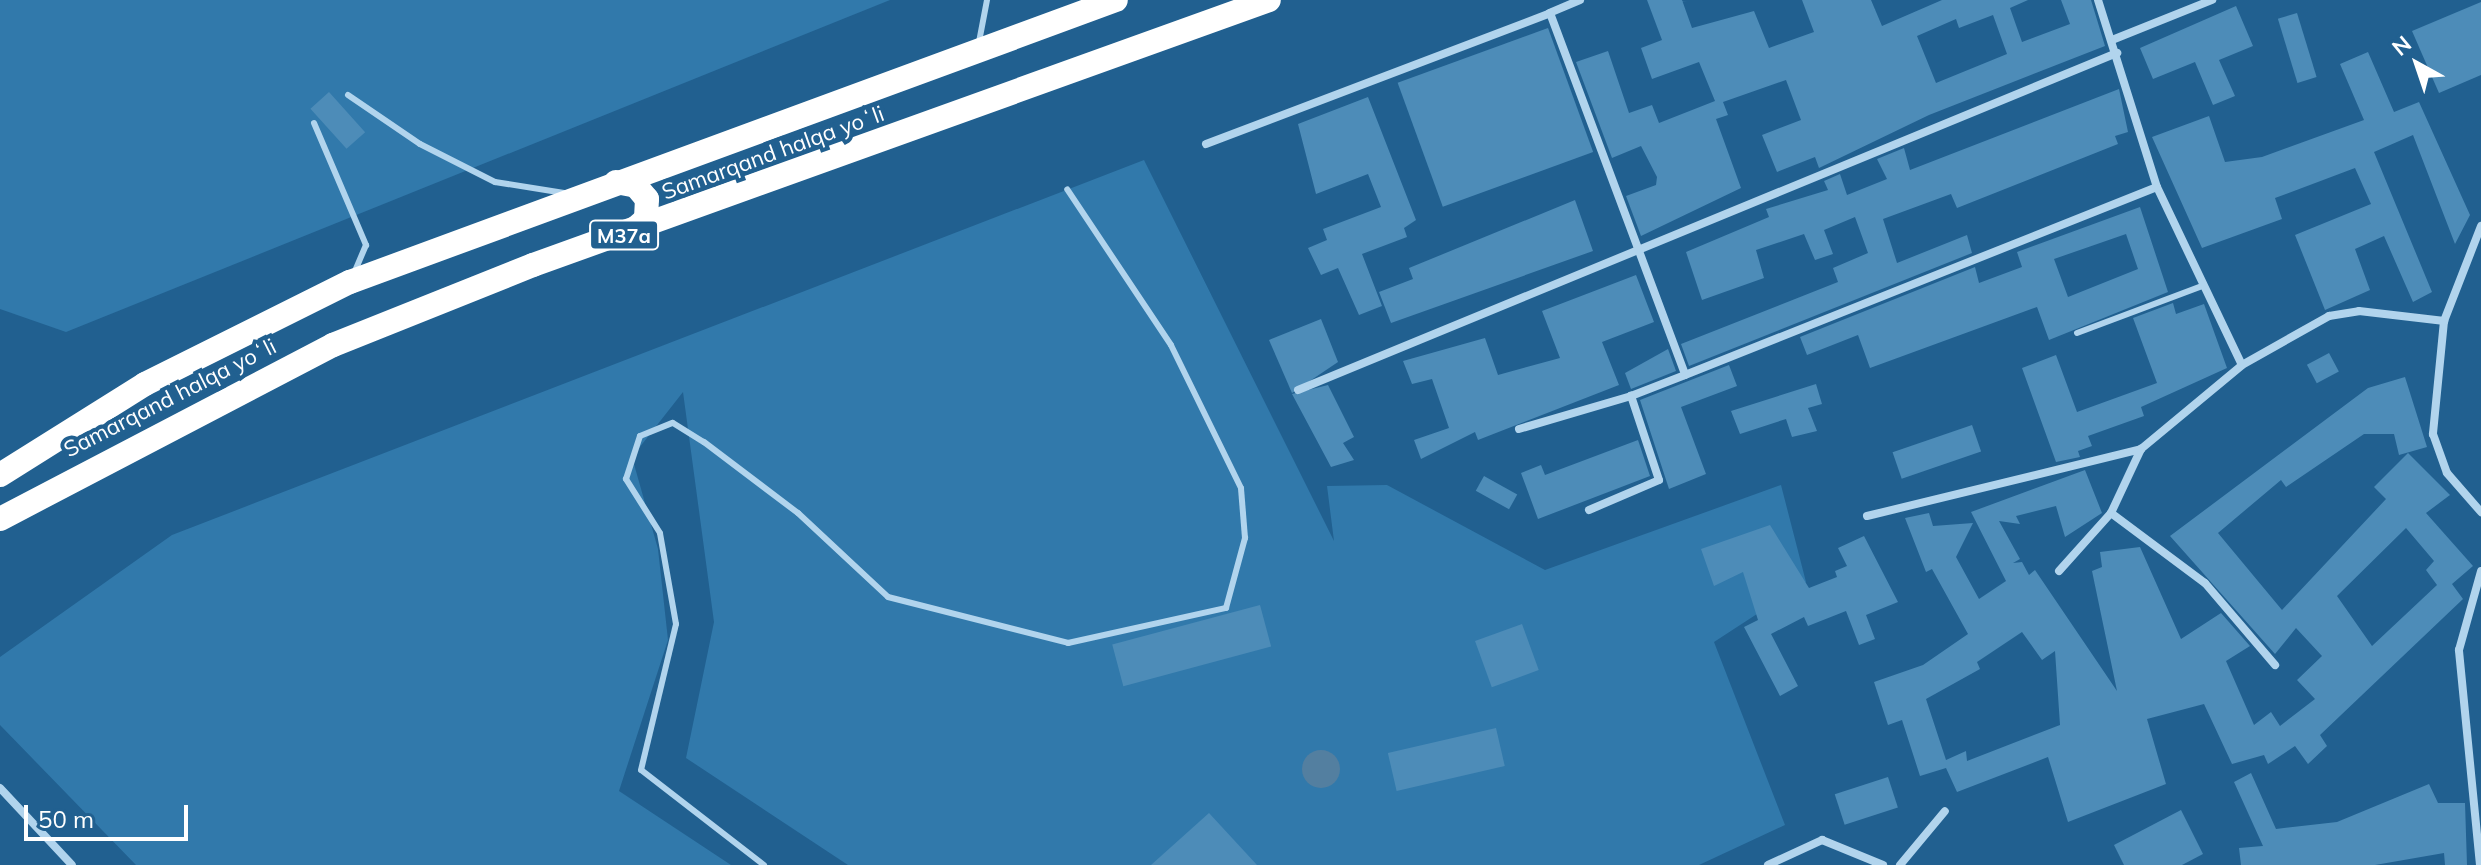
<!DOCTYPE html>
<meta charset="utf-8">
<style>
body{margin:0}
#map{position:relative;width:2481px;height:865px;overflow:hidden;background:#216090;font-family:Mulish,sans-serif}
div>[style]{position:absolute}
.green>*{inset:0;background:#3179ab}
.water>*{inset:0;background:#537fa0}
.round{border-radius:50%}
.building>*{inset:0;background:#4d8cb8;transform-origin:0 0}
.lane>*{height:6px;margin:-3px;padding:0 3px;transform-origin:3px;border-radius:3px;background:#b1d4ed}
.street>*{height:8px;margin:-4px;padding:0 4px;transform-origin:4px;border-radius:4px;background:#b1d4ed}
.highway>*{height:24px;margin:-12px;padding:0 12px;transform-origin:12px;border-radius:12px;background:#fff}
span{translate:-50% -50%;white-space:nowrap;text-align:center;line-height:1.15;-webkit-text-stroke:8px #216090;paint-order:stroke}
.shield-label span{padding:2px 6px;background:#216090;border:2px solid;border-radius:6px;-webkit-text-stroke-width:0}
.shield-label{font-size:20px;color:#fff;font-weight:700}
.street-label{font-size:22px;color:#fff}
.north{position:absolute;left:2377px;top:24px;width:80px;height:80px;-webkit-text-stroke:6px #216090;paint-order:stroke;rotate:320deg;font-size:22px;font-weight:700;line-height:32px;text-align:center;color:#fff}
.north::after{content:'';display:block;margin:auto;width:28px;height:36px;background:#fff;clip-path:polygon(50% 0,100% 100%,50% 72%,0 100%)}
.scale{position:absolute;left:24px;top:805px;width:164px;height:36px;box-sizing:border-box;border:4px solid #fff;border-top:0;padding-left:10px;font-size:24px;line-height:28px;white-space:nowrap;color:#fff;-webkit-text-stroke:6px #216090;paint-order:stroke}
</style>
<div id="map">
<div class="green">
<div style="clip-path:polygon(0 0,890px 0,66px 332px,0 309px)"></div>
<div style="clip-path:polygon(1144px 160px,1334px 541px,1327px 486px,1387px 485px,1545px 570px,1781px 485px,1806px 582px,1714px 642px,1785px 825px,1699px 865px,848px 865px,686px 758px,714px 622px,683px 392px,632px 457px,658px 549px,668px 640px,619px 791px,731px 865px,136px 865px,0 725px,0 657px,172px 535px)"></div>
</div>
<div class="water">
<div class="round" style="left:1302px;top:750px;width:38px;height:38px"></div>
</div>
<div class="building">
<div style="clip-path:polygon(evenodd,1647px 0,1682px 0,1692px 28px,1754px 11px,1769px 48px,1814px 32px,1802px 0,1871px 0,1882px 26px,1942px 0,2028px 0,2010px 8px,2022px 42px,2070px 24px,2061px 0,2091px 0,2105px 46px,1929px 115px,1819px 168px,1815px 157px,1777px 172px,1762px 135px,1801px 120px,1786px 80px,1723px 102px,1728px 115px,1716px 119px,1741px 188px,1641px 236px,1626px 196px,1656px 185px,1657px 177px,1641px 146px,1612px 158px,1576px 62px,1608px 51px,1629px 113px,1652px 105px,1659px 123px,1715px 101px,1699px 62px,1652px 79px,1641px 48px,1662px 40px,1647px 0,1993px 15px,2007px 54px,1936px 83px,1917px 36px,1956px 19px,1959px 28px,1993px 15px)"></div>
<div style="clip-path:polygon(2481px 2px,2481px 75px,2439px 93px,2412px 31px)"></div>
<div style="clip-path:polygon(2236px 6px,2253px 46px,2219px 60px,2235px 96px,2213px 105px,2195px 62px,2153px 79px,2140px 48px)"></div>
<div style="left:2297px;top:13px;width:67px;height:20px;rotate:73deg"></div>
<div style="left:1548px;top:28px;width:132px;height:160px;rotate:70deg"></div>
<div style="clip-path:polygon(2368px 52px,2394px 112px,2419px 102px,2470px 215px,2455px 244px,2413px 135px,2374px 152px,2432px 292px,2413px 302px,2384px 236px,2355px 249px,2370px 290px,2325px 310px,2295px 235px,2371px 204px,2355px 168px,2275px 198px,2282px 219px,2202px 248px,2152px 137px,2209px 116px,2225px 162px,2262px 157px,2364px 120px,2340px 64px)"></div>
<div style="clip-path:polygon(2119px 89px,2128px 132px,2115px 136px,2118px 144px,1957px 208px,1951px 194px,1883px 219px,1897px 263px,1967px 235px,1972px 253px,1689px 366px,1681px 344px,1838px 282px,1833px 268px,1868px 253px,1855px 217px,1824px 230px,1833px 254px,1815px 260px,1804px 234px,1756px 250px,1764px 278px,1702px 300px,1686px 252px,1769px 217px,1766px 209px,1828px 190px,1824px 181px,1840px 174px,1847px 195px,1887px 179px,1877px 159px,1904px 148px,1910px 170px)"></div>
<div style="left:329px;top:92px;width:54px;height:25px;rotate:48deg"></div>
<div style="clip-path:polygon(1368px 97px,1416px 220px,1404px 228px,1407px 237px,1362px 254px,1382px 306px,1359px 315px,1338px 268px,1321px 275px,1308px 248px,1327px 240px,1323px 229px,1381px 207px,1368px 174px,1316px 194px,1298px 124px)"></div>
<div style="clip-path:polygon(1575px 200px,1593px 251px,1391px 323px,1379px 292px,1413px 279px,1409px 268px)"></div>
<div style="clip-path:polygon(evenodd,2140px 207px,2168px 292px,2049px 340px,2037px 307px,1870px 368px,1858px 335px,1807px 355px,1800px 337px,1975px 267px,1979px 283px,2022px 267px,2017px 252px,2140px 207px,2126px 234px,2138px 269px,2068px 297px,2054px 259px,2126px 234px)"></div>
<div style="clip-path:polygon(1636px 275px,1654px 322px,1602px 342px,1619px 385px,1478px 440px,1475px 432px,1421px 459px,1414px 440px,1449px 428px,1432px 379px,1412px 384px,1403px 361px,1485px 338px,1498px 375px,1560px 358px,1542px 311px)"></div>
<div style="clip-path:polygon(2173px 303px,2176px 314px,2204px 304px,2227px 368px,2141px 407px,2144px 416px,2088px 436px,2092px 446px,2078px 451px,2080px 457px,2056px 462px,2022px 368px,2056px 355px,2077px 412px,2157px 383px,2133px 318px)"></div>
<div style="clip-path:polygon(1321px 319px,1338px 362px,1292px 393px,1269px 340px)"></div>
<div style="clip-path:polygon(1668px 349px,1676px 371px,1631px 389px,1625px 373px)"></div>
<div style="left:2329px;top:353px;width:21px;height:25px;rotate:62deg"></div>
<div style="clip-path:polygon(1729px 365px,1737px 386px,1681px 407px,1706px 474px,1669px 489px,1640px 400px)"></div>
<div style="clip-path:polygon(evenodd,2405px 377px,2427px 447px,2399px 455px,2394px 434px,2364px 434px,2286px 487px,2281px 480px,2218px 533px,2282px 610px,2386px 499px,2374px 487px,2408px 453px,2450px 495px,2426px 513px,2473px 566px,2452px 584px,2463px 599px,2320px 735px,2327px 746px,2308px 764px,2295px 746px,2268px 764px,2264px 755px,2232px 764px,2204px 704px,2147px 719px,2166px 784px,2068px 822px,2048px 757px,1957px 792px,1946px 768px,1920px 776px,1902px 720px,1888px 725px,1874px 682px,1923px 665px,1968px 634px,1932px 569px,1926px 572px,1905px 518px,1929px 513px,1933px 526px,1973px 523px,1956px 557px,1979px 599px,2006px 581px,1971px 512px,2085px 470px,2102px 513px,2065px 537px,2056px 506px,2016px 516px,2020px 524px,1999px 521px,2020px 559px,2013px 563px,2022px 562px,2029px 575px,2035px 570px,2117px 691px,2092px 571px,2102px 567px,2100px 552px,2140px 547px,2181px 639px,2221px 613px,2250px 646px,2226px 661px,2254px 725px,2271px 712px,2280px 726px,2315px 699px,2297px 680px,2322px 656px,2296px 628px,2275px 654px,2170px 536px,2368px 388px,2405px 377px,2406px 528px,2434px 561px,2426px 570px,2437px 585px,2372px 646px,2337px 596px,2406px 528px,2405px 377px,2022px 632px,2042px 660px,2055px 651px,2060px 725px,1967px 761px,1966px 751px,1946px 760px,1926px 699px,1980px 669px,1977px 662px,2022px 632px)"></div>
<div style="clip-path:polygon(1816px 384px,1822px 404px,1808px 408px,1817px 431px,1792px 437px,1786px 419px,1740px 434px,1731px 411px)"></div>
<div style="clip-path:polygon(1328px 385px,1354px 437px,1343px 443px,1354px 460px,1331px 467px,1292px 394px)"></div>
<div style="left:1972px;top:425px;width:28px;height:84px;rotate:71deg"></div>
<div style="clip-path:polygon(1638px 440px,1650px 476px,1538px 519px,1521px 473px,1541px 465px,1545px 475px)"></div>
<div style="left:1484px;top:476px;width:38px;height:17px;rotate:29deg"></div>
<div style="clip-path:polygon(1770px 525px,1809px 588px,1837px 577px,1835px 571px,1847px 566px,1838px 548px,1864px 536px,1898px 602px,1866px 615px,1875px 639px,1859px 645px,1846px 611px,1808px 626px,1804px 617px,1771px 634px,1798px 686px,1780px 696px,1744px 627px,1758px 620px,1743px 572px,1714px 586px,1701px 549px)"></div>
<div style="left:1260px;top:605px;width:43px;height:153px;rotate:75deg"></div>
<div style="left:1522px;top:624px;width:49px;height:50px;rotate:70deg"></div>
<div style="left:1496px;top:728px;width:39px;height:111px;rotate:77deg"></div>
<div style="clip-path:polygon(2251px 773px,2276px 829px,2337px 822px,2429px 784px,2438px 803px,2465px 803px,2467px 865px,2445px 865px,2444px 853px,2375px 865px,2241px 865px,2239px 848px,2263px 846px,2234px 782px)"></div>
<div style="left:1888px;top:777px;width:32px;height:56px;rotate:72deg"></div>
<div style="clip-path:polygon(2181px 810px,2203px 854px,2182px 865px,2124px 865px,2114px 845px)"></div>
<div style="clip-path:polygon(1209px 813px,1257px 865px,1151px 865px)"></div>
</div>
<div class="lane">
<div style="left:979px;top:42px;width:43px;rotate:-79.2deg"></div>
<div style="left:348px;top:95px;width:87px;rotate:34.2deg"></div>
<div style="left:420px;top:144px;width:84px;rotate:26.9deg"></div>
<div style="left:495px;top:182px;width:70px;rotate:9.1deg"></div>
<div style="left:314px;top:123px;width:133px;rotate:66.9deg"></div>
<div style="left:366px;top:245px;width:33px;rotate:113deg"></div>
<div style="left:2077px;top:333px;width:134px;rotate:-20.6deg"></div>
<div style="left:764px;top:865px;width:155px;rotate:-142.3deg"></div>
<div style="left:641px;top:770px;width:150px;rotate:-76.5deg"></div>
<div style="left:676px;top:624px;width:92px;rotate:-100deg"></div>
<div style="left:660px;top:533px;width:64px;rotate:-122.2deg"></div>
<div style="left:626px;top:479px;width:45px;rotate:-72deg"></div>
<div style="left:640px;top:436px;width:35px;rotate:-22deg"></div>
<div style="left:673px;top:423px;width:36px;rotate:32deg"></div>
<div style="left:704px;top:442px;width:118px;rotate:37.1deg"></div>
<div style="left:798px;top:513px;width:123px;rotate:43deg"></div>
<div style="left:888px;top:597px;width:186px;rotate:14.3deg"></div>
<div style="left:1068px;top:643px;width:162px;rotate:-12.5deg"></div>
<div style="left:1226px;top:608px;width:73px;rotate:-74.8deg"></div>
<div style="left:1245px;top:538px;width:50px;rotate:-94.6deg"></div>
<div style="left:1241px;top:488px;width:159px;rotate:-116.1deg"></div>
<div style="left:1171px;top:345px;width:187px;rotate:-123.7deg"></div>
</div>
<div class="street">
<div style="left:1580px;top:0;width:33px;rotate:157deg"></div>
<div style="left:1550px;top:13px;width:386px;rotate:69.5deg"></div>
<div style="left:1685px;top:375px;width:508px;rotate:-21.72deg"></div>
<div style="left:2098px;top:0;width:196px;rotate:72.5deg"></div>
<div style="left:2157px;top:187px;width:197px;rotate:64.5deg"></div>
<div style="left:2242px;top:365px;width:100px;rotate:-29.4deg"></div>
<div style="left:2329px;top:316px;width:30px;rotate:-9deg"></div>
<div style="left:2359px;top:311px;width:86px;rotate:6.7deg"></div>
<div style="left:2444px;top:321px;width:114px;rotate:95.6deg"></div>
<div style="left:2433px;top:434px;width:41px;rotate:70.3deg"></div>
<div style="left:2447px;top:473px;width:52px;rotate:48.9deg"></div>
<div style="left:2112px;top:40px;width:108px;rotate:-21.8deg"></div>
<div style="left:1206px;top:144px;width:368px;rotate:-20.8deg"></div>
<div style="left:2444px;top:321px;width:102px;rotate:-68.7deg"></div>
<div style="left:1298px;top:390px;width:886px;rotate:-22.37deg"></div>
<div style="left:1519px;top:429px;width:117px;rotate:-16.4deg"></div>
<div style="left:1589px;top:510px;width:76px;rotate:-23.2deg"></div>
<div style="left:1659px;top:480px;width:89px;rotate:-108.4deg"></div>
<div style="left:1631px;top:396px;width:58px;rotate:-21.3deg"></div>
<div style="left:2111px;top:513px;width:117px;rotate:36.7deg"></div>
<div style="left:2205px;top:583px;width:108px;rotate:49.5deg"></div>
<div style="left:1867px;top:516px;width:282px;rotate:-13.7deg"></div>
<div style="left:2059px;top:571px;width:78px;rotate:-48.1deg"></div>
<div style="left:2111px;top:513px;width:71px;rotate:-64.9deg"></div>
<div style="left:2141px;top:449px;width:131px;rotate:-39.7deg"></div>
<div style="left:0;top:788px;width:105px;rotate:46.9deg"></div>
<div style="left:1768px;top:865px;width:60px;rotate:-24.8deg"></div>
<div style="left:1822px;top:840px;width:66px;rotate:22.3deg"></div>
<div style="left:1900px;top:865px;width:70px;rotate:-50.2deg"></div>
<div style="left:2480px;top:865px;width:216px;rotate:-95.6deg"></div>
<div style="left:2459px;top:650px;width:82px;rotate:-74.4deg"></div>
</div>
<div class="highway">
<div style="left:616px;top:182px;width:20px;rotate:11deg"></div>
<div style="left:636px;top:186px;width:17px;rotate:50deg"></div>
<div style="left:647px;top:199px;width:20px;rotate:93deg"></div>
<div style="left:646px;top:219px;width:21px;rotate:139deg"></div>
<div style="left:0;top:475px;width:171px;rotate:-32.1deg"></div>
<div style="left:145px;top:384px;width:229px;rotate:-26.5deg"></div>
<div style="left:350px;top:282px;width:816px;rotate:-20.21deg"></div>
<div style="left:0;top:519px;width:376px;rotate:-27.6deg"></div>
<div style="left:333px;top:345px;width:215px;rotate:-21.8deg"></div>
<div style="left:533px;top:265px;width:782px;rotate:-19.8deg"></div>
</div>
<div class="shield-label">
<span style="left:624px;top:235px">M37a</span>
</div>
<div class="street-label">
<span style="left:773px;top:153px;rotate:-20deg">Samarqand halqa yoʻli</span>
<span style="left:170px;top:398px;rotate:-27deg">Samarqand halqa yoʻli</span>
</div>
<div class="north">N</div>
<div class="scale">50 m</div>
</div>
